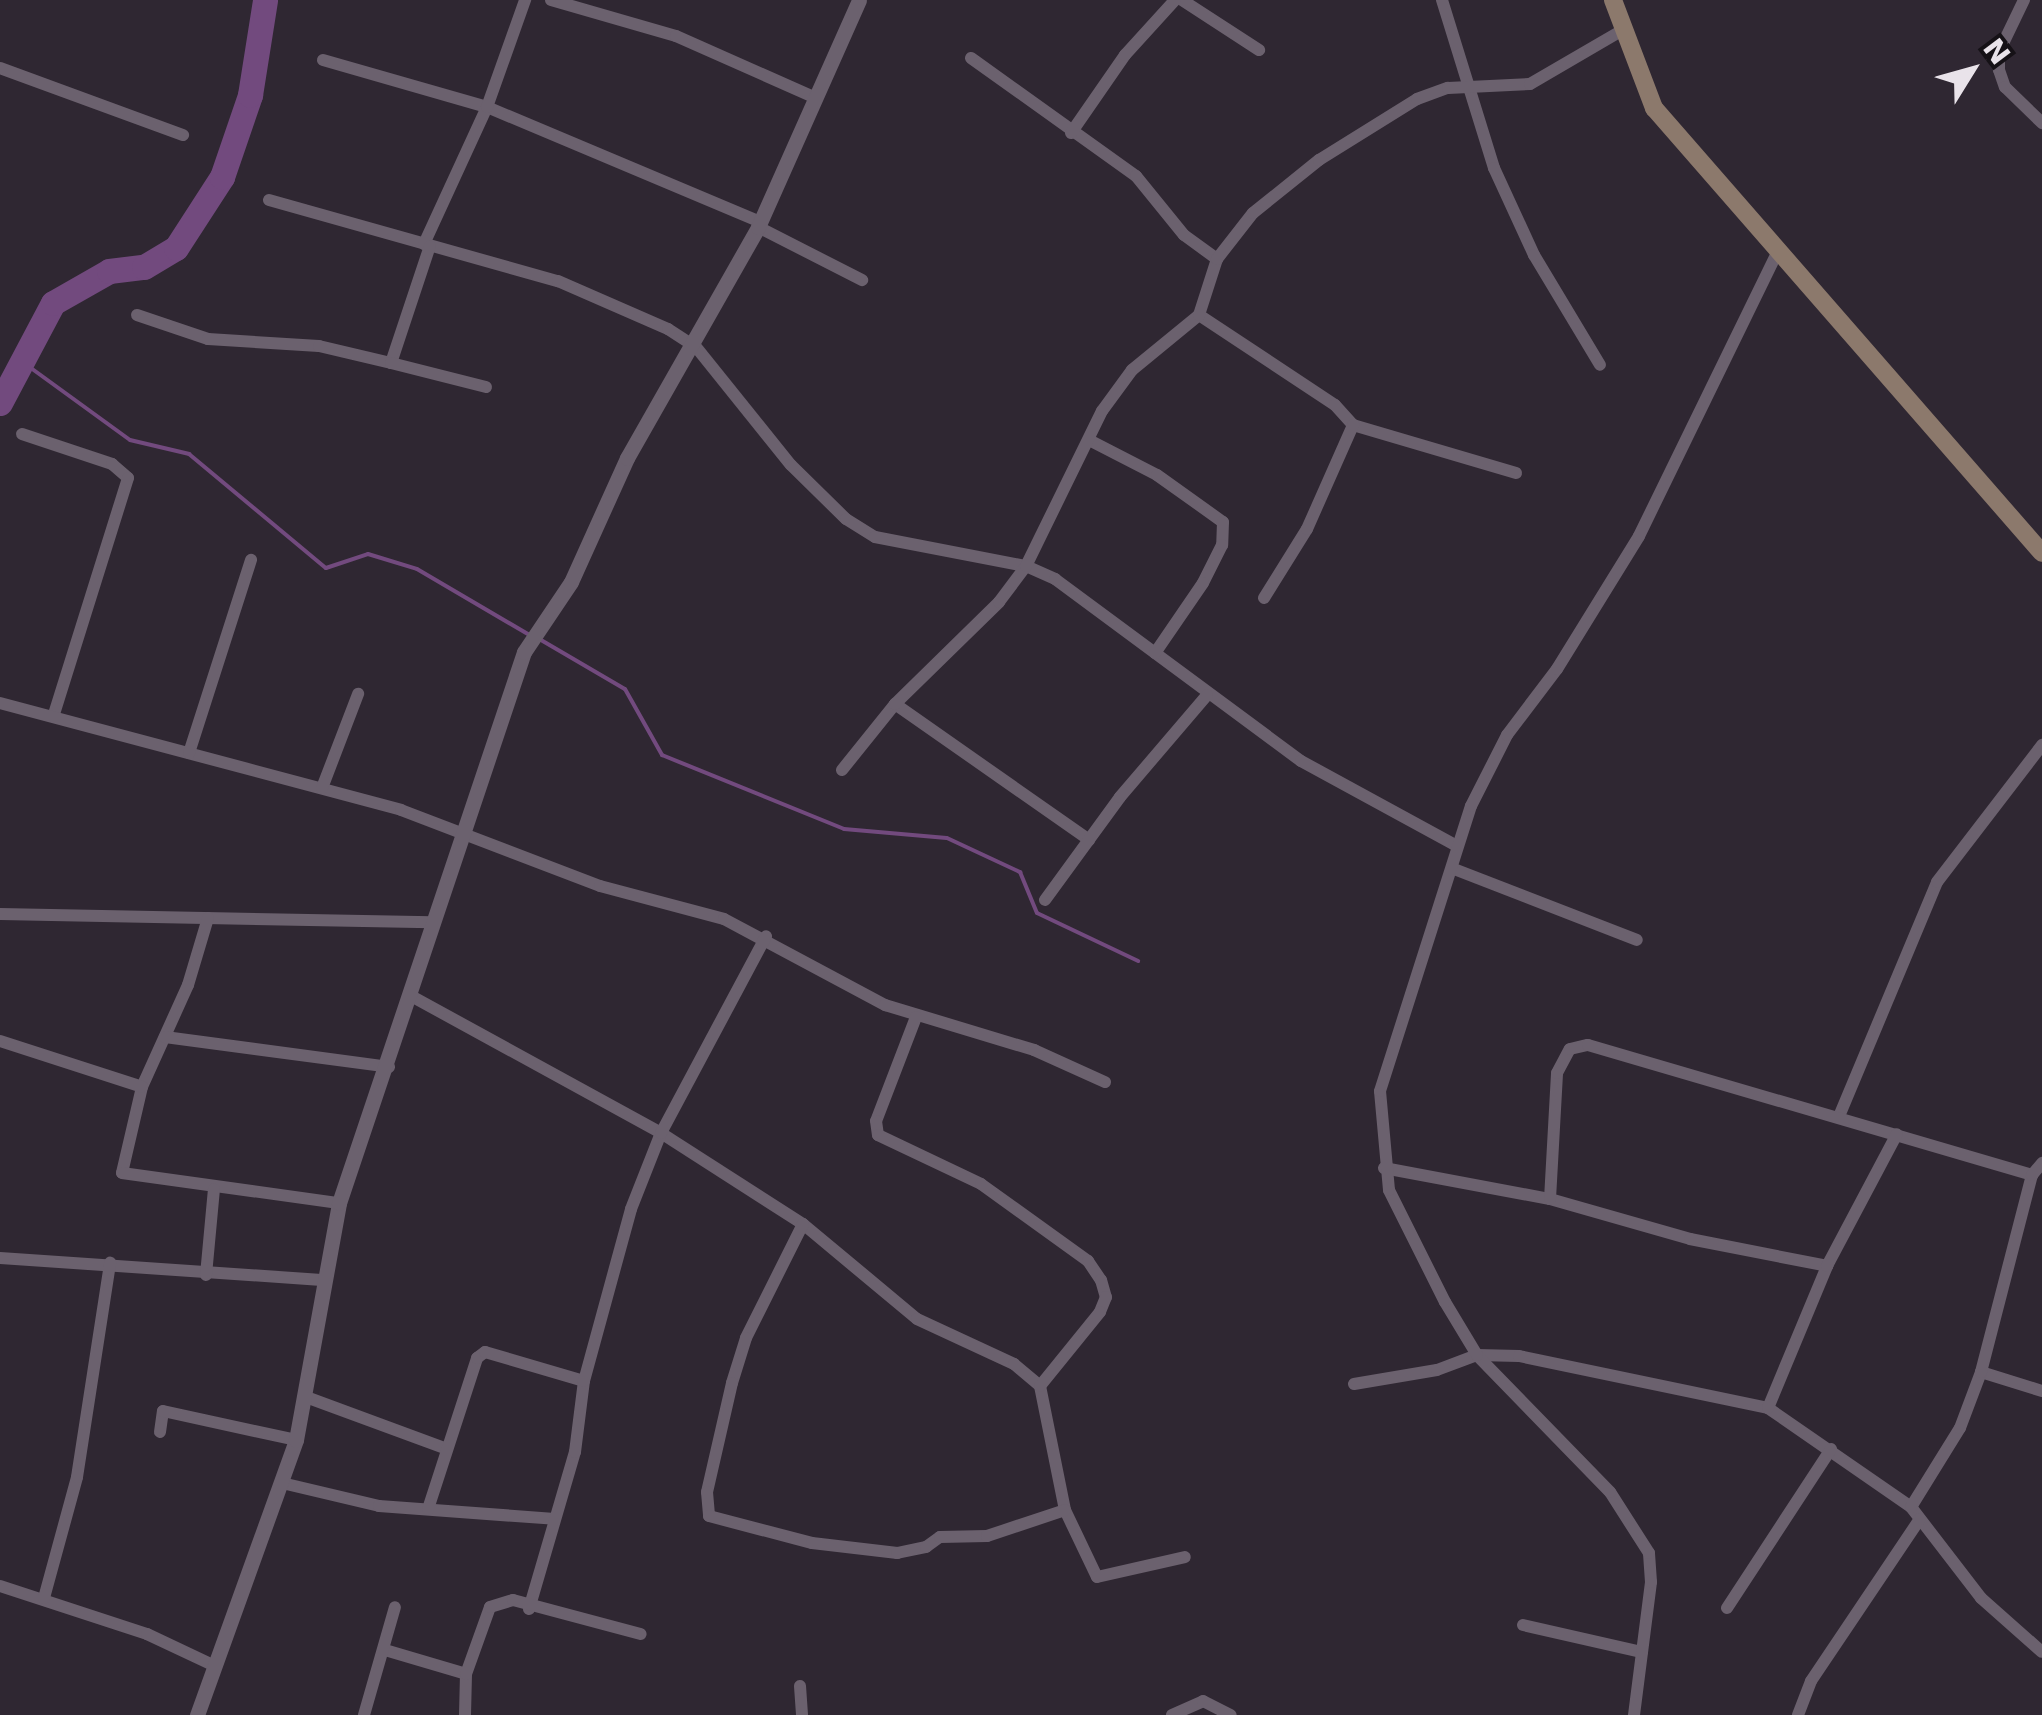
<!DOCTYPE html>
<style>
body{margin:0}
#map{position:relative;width:2042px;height:1715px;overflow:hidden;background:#2f2732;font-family:"DejaVu Sans",sans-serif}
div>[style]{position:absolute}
.stream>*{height:4px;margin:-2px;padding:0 2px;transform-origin:2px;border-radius:2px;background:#724a7e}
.river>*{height:25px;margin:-12.5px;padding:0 12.5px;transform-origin:12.5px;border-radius:12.5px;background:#724a7e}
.minor>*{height:12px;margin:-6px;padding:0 6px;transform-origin:6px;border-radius:6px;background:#6b616e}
.tertiary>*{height:15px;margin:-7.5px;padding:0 7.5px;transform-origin:7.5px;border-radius:7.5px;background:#6b616e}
.secondary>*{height:18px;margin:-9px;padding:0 9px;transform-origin:9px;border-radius:9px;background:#8c796c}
span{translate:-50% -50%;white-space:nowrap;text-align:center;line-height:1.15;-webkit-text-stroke:8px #151116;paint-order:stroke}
.north{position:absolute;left:1922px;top:20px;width:100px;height:100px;-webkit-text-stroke:8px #151116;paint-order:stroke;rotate:53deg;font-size:28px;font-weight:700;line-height:40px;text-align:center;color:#e9e3ea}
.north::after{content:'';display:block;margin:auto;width:35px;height:45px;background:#e9e3ea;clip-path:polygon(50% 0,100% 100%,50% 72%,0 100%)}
</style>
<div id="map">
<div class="stream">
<div style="left:24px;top:363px;width:131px;rotate:36deg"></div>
<div style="left:130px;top:440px;width:61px;rotate:13.3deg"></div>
<div style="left:189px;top:454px;width:178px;rotate:39.8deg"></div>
<div style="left:326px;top:568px;width:44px;rotate:-18.4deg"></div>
<div style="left:368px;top:554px;width:51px;rotate:17deg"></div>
<div style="left:417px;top:569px;width:129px;rotate:30.4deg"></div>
<div style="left:541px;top:640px;width:97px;rotate:30.3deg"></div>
<div style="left:625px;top:689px;width:76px;rotate:60.7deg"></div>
<div style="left:662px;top:755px;width:196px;rotate:22.1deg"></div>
<div style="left:844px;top:829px;width:103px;rotate:5deg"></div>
<div style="left:947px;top:838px;width:81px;rotate:25deg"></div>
<div style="left:1020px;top:872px;width:44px;rotate:67.5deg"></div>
<div style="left:1037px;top:913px;width:112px;rotate:25.4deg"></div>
</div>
<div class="river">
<div style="left:0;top:403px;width:113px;rotate:-62.1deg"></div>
<div style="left:53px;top:303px;width:64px;rotate:-29.7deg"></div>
<div style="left:109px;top:271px;width:35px;rotate:-7deg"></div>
<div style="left:144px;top:267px;width:37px;rotate:-31deg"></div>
<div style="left:176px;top:248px;width:85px;rotate:-57.1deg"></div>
<div style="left:222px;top:177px;width:87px;rotate:-71.1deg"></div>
<div style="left:250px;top:95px;width:96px;rotate:-81deg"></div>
</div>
<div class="minor">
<div style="left:551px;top:0;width:130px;rotate:16.1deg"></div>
<div style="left:676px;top:36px;width:153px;rotate:23.9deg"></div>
<div style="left:1182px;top:0;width:92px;rotate:33deg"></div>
<div style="left:1442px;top:0;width:176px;rotate:72.8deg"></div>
<div style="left:1494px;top:168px;width:96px;rotate:65.3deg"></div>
<div style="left:1534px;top:255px;width:128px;rotate:59deg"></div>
<div style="left:2024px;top:0;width:58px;rotate:115.7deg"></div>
<div style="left:1999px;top:52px;width:18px;rotate:90deg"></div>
<div style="left:1999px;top:70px;width:18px;rotate:71deg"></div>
<div style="left:2005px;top:87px;width:52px;rotate:44.2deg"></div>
<div style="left:971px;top:58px;width:203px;rotate:35.6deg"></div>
<div style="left:1136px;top:176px;width:76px;rotate:50.9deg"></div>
<div style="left:1184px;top:235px;width:41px;rotate:36deg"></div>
<div style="left:323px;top:60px;width:171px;rotate:16deg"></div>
<div style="left:487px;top:107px;width:296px;rotate:22.8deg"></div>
<div style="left:0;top:68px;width:195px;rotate:20.1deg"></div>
<div style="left:1071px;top:133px;width:95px;rotate:-55.3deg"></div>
<div style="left:1125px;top:55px;width:74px;rotate:-47.7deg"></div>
<div style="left:269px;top:200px;width:300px;rotate:15.7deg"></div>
<div style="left:558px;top:281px;width:120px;rotate:23.6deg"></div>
<div style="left:668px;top:329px;width:33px;rotate:33deg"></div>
<div style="left:696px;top:347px;width:151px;rotate:51.2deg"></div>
<div style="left:791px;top:465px;width:77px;rotate:44.5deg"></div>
<div style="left:846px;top:519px;width:34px;rotate:32deg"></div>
<div style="left:875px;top:537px;width:154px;rotate:10.9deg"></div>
<div style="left:1026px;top:566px;width:32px;rotate:24deg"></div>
<div style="left:1055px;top:579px;width:306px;rotate:36.5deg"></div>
<div style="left:1301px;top:761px;width:175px;rotate:28.6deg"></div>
<div style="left:758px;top:227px;width:117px;rotate:27deg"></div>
<div style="left:424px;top:244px;width:151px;rotate:-65.3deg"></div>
<div style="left:487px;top:107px;width:114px;rotate:-70.4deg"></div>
<div style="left:137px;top:315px;width:75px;rotate:18.7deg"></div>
<div style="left:208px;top:339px;width:111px;rotate:3.6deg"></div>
<div style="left:319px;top:346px;width:74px;rotate:13.3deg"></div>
<div style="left:391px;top:363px;width:123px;rotate:-71.6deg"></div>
<div style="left:1199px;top:315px;width:163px;rotate:33.5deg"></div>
<div style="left:1335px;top:405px;width:27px;rotate:48deg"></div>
<div style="left:1353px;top:425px;width:170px;rotate:16.4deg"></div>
<div style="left:391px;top:363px;width:98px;rotate:14.2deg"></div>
<div style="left:22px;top:434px;width:95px;rotate:18.4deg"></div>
<div style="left:112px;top:464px;width:21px;rotate:41deg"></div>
<div style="left:128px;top:478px;width:250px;rotate:107.4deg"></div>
<div style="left:1089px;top:440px;width:76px;rotate:27.2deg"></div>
<div style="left:1157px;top:475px;width:81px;rotate:35.5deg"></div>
<div style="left:1223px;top:522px;width:23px;rotate:92deg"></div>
<div style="left:1222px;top:545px;width:42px;rotate:116.6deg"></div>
<div style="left:1203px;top:583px;width:85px;rotate:124.4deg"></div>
<div style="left:1264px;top:598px;width:81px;rotate:-58.1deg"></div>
<div style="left:1307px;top:529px;width:114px;rotate:-66.1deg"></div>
<div style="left:0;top:703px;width:415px;rotate:14.9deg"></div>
<div style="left:401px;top:810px;width:213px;rotate:20.9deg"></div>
<div style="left:600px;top:886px;width:128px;rotate:14.9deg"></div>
<div style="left:724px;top:919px;width:183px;rotate:28.1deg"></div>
<div style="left:885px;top:1005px;width:156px;rotate:16.8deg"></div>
<div style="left:1034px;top:1050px;width:78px;rotate:24.3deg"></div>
<div style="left:895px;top:704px;width:237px;rotate:35deg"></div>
<div style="left:189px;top:753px;width:203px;rotate:-72.2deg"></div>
<div style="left:842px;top:770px;width:85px;rotate:-51.2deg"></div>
<div style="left:895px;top:704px;width:146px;rotate:-44.4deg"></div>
<div style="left:999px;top:602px;width:45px;rotate:-53.1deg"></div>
<div style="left:1026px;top:566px;width:173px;rotate:-63.9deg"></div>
<div style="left:1102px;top:411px;width:51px;rotate:-53.8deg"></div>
<div style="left:1132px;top:370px;width:87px;rotate:-39.4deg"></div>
<div style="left:1199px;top:315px;width:59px;rotate:-72.2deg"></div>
<div style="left:1217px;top:259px;width:58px;rotate:-52deg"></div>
<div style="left:1253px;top:213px;width:85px;rotate:-38.8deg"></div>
<div style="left:1319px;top:160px;width:115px;rotate:-31.9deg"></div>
<div style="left:1417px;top:99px;width:33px;rotate:-20deg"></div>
<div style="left:1448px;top:88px;width:82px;rotate:-2.8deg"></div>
<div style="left:1530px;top:84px;width:105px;rotate:-30.2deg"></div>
<div style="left:322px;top:788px;width:101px;rotate:-69deg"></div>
<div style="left:1454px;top:869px;width:196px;rotate:21.2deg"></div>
<div style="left:1045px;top:900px;width:127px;rotate:-53.9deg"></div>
<div style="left:1120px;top:797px;width:134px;rotate:-49.5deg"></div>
<div style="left:0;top:914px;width:432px;rotate:1.1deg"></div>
<div style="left:208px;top:918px;width:70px;rotate:106.6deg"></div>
<div style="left:188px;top:985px;width:112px;rotate:114.3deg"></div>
<div style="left:142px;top:1087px;width:88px;rotate:103.1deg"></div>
<div style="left:122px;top:1173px;width:219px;rotate:7.9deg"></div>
<div style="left:413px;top:997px;width:283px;rotate:28.7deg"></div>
<div style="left:661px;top:1133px;width:169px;rotate:32.7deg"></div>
<div style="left:803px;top:1224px;width:148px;rotate:39.8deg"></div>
<div style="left:917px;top:1319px;width:107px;rotate:24.9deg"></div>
<div style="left:1014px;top:1364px;width:34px;rotate:40deg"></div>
<div style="left:1040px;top:1386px;width:126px;rotate:78.6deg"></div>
<div style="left:1065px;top:1510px;width:74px;rotate:64.5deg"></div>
<div style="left:1097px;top:1577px;width:90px;rotate:-12.8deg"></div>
<div style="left:916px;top:1017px;width:111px;rotate:111deg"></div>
<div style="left:876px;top:1121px;width:14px;rotate:82deg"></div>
<div style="left:878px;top:1135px;width:114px;rotate:25.4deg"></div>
<div style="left:981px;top:1184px;width:132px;rotate:35.7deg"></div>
<div style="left:1088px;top:1261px;width:23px;rotate:56deg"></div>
<div style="left:1101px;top:1280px;width:18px;rotate:74deg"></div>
<div style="left:1106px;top:1297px;width:16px;rotate:112deg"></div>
<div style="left:1100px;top:1312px;width:95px;rotate:129deg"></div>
<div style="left:165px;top:1037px;width:226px;rotate:7.6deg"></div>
<div style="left:0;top:1041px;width:149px;rotate:17.9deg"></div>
<div style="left:1840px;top:1114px;width:251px;rotate:-67.3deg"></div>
<div style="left:1937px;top:882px;width:173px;rotate:-52.5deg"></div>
<div style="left:1384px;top:1168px;width:169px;rotate:10.6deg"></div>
<div style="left:1550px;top:1199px;width:146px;rotate:15.9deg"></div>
<div style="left:1690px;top:1239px;width:140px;rotate:11.1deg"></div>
<div style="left:1550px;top:1199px;width:126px;rotate:-86.8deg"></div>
<div style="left:1557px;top:1073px;width:27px;rotate:-62deg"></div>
<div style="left:1570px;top:1049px;width:18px;rotate:-13deg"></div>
<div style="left:1588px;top:1045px;width:463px;rotate:16.3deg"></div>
<div style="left:803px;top:1224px;width:127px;rotate:116.6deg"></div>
<div style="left:746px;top:1338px;width:47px;rotate:107.3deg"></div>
<div style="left:732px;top:1383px;width:112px;rotate:102.9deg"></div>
<div style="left:707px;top:1492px;width:24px;rotate:85deg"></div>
<div style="left:709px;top:1516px;width:106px;rotate:14.7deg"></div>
<div style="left:812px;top:1543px;width:86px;rotate:6.7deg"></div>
<div style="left:897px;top:1553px;width:30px;rotate:-12deg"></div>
<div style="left:926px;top:1547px;width:17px;rotate:-36deg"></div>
<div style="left:940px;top:1537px;width:47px;rotate:-1.2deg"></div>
<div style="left:987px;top:1536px;width:82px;rotate:-18.4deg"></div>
<div style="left:0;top:1258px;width:326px;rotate:3.9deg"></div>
<div style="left:206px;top:1275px;width:86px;rotate:-84.7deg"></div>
<div style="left:1981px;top:1372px;width:64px;rotate:17.3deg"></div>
<div style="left:1354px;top:1384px;width:84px;rotate:-9.6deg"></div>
<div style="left:1437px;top:1370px;width:43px;rotate:-20.6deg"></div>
<div style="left:1477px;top:1355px;width:42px;rotate:1.4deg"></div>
<div style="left:1519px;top:1356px;width:254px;rotate:11.8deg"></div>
<div style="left:1768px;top:1408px;width:174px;rotate:34.7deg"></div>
<div style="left:1911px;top:1507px;width:115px;rotate:52.4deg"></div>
<div style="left:1981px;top:1598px;width:81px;rotate:41.5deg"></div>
<div style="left:306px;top:1397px;width:150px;rotate:20.2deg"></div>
<div style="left:1768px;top:1408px;width:154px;rotate:-67.4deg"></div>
<div style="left:1827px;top:1266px;width:149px;rotate:-62.1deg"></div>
<div style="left:160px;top:1432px;width:21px;rotate:-82deg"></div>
<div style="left:163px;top:1411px;width:136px;rotate:12.3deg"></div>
<div style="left:282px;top:1483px;width:100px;rotate:13.3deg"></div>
<div style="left:379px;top:1506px;width:176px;rotate:4.2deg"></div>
<div style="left:1911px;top:1507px;width:93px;rotate:-58.2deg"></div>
<div style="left:1960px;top:1428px;width:60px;rotate:-69.4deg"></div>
<div style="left:1981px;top:1372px;width:203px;rotate:-75.5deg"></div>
<div style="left:2032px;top:1175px;width:16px;rotate:-50deg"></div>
<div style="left:428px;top:1509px;width:159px;rotate:-72deg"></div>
<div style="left:477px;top:1358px;width:10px;rotate:-37deg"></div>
<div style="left:485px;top:1352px;width:103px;rotate:16.3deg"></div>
<div style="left:0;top:1586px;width:155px;rotate:18.1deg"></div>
<div style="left:147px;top:1634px;width:73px;rotate:25.2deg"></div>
<div style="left:44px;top:1598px;width:125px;rotate:-74.7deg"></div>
<div style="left:77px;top:1477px;width:217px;rotate:-81.2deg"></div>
<div style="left:1727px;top:1608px;width:190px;rotate:-56.8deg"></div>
<div style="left:529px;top:1609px;width:164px;rotate:-73.7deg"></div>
<div style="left:575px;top:1452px;width:72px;rotate:-82.8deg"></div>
<div style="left:584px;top:1381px;width:178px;rotate:-74.7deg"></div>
<div style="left:631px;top:1209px;width:82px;rotate:-68.5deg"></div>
<div style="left:661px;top:1133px;width:223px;rotate:-61.9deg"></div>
<div style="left:1523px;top:1625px;width:122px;rotate:12.8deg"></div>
<div style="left:385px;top:1650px;width:84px;rotate:16.5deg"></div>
<div style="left:800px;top:1686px;width:29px;rotate:86deg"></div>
<div style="left:364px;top:1715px;width:112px;rotate:-74deg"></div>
<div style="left:465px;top:1715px;width:41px;rotate:-88.6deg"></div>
<div style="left:466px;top:1674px;width:71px;rotate:-70.3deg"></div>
<div style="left:490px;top:1607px;width:24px;rotate:-17deg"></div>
<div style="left:513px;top:1600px;width:132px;rotate:14.9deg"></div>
<div style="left:1172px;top:1715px;width:34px;rotate:-24deg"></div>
<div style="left:1203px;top:1701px;width:31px;rotate:27deg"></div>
<div style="left:1634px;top:1715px;width:134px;rotate:-82.7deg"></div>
<div style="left:1651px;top:1582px;width:29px;rotate:-94deg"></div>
<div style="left:1649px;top:1553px;width:72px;rotate:-122.6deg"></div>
<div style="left:1610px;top:1492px;width:191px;rotate:-134.2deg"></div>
<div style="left:1477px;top:1355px;width:62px;rotate:-121.1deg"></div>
<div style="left:1445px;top:1302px;width:125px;rotate:-116.6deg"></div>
<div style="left:1389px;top:1190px;width:99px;rotate:-95.2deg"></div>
<div style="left:1380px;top:1091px;width:299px;rotate:-72.3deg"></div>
<div style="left:1471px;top:806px;width:80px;rotate:-63.1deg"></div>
<div style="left:1507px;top:735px;width:83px;rotate:-52.9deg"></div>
<div style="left:1557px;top:669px;width:156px;rotate:-58.3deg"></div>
<div style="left:1639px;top:536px;width:315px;rotate:-64deg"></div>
<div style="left:1798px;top:1715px;width:36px;rotate:-69deg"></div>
<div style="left:1811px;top:1681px;width:195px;rotate:-56.1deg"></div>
</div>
<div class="tertiary">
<div style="left:197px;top:1715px;width:292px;rotate:-70.2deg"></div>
<div style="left:296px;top:1440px;width:241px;rotate:-79.7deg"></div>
<div style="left:339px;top:1203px;width:581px;rotate:-71.44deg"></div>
<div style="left:524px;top:652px;width:84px;rotate:-56.1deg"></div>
<div style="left:571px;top:582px;width:136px;rotate:-65.7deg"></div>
<div style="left:627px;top:458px;width:266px;rotate:-60.4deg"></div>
<div style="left:758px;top:227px;width:248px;rotate:-66deg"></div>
</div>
<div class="secondary">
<div style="left:1613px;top:0;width:116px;rotate:69.2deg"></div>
<div style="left:1654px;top:108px;width:590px;rotate:48.91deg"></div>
</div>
<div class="north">N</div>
</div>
